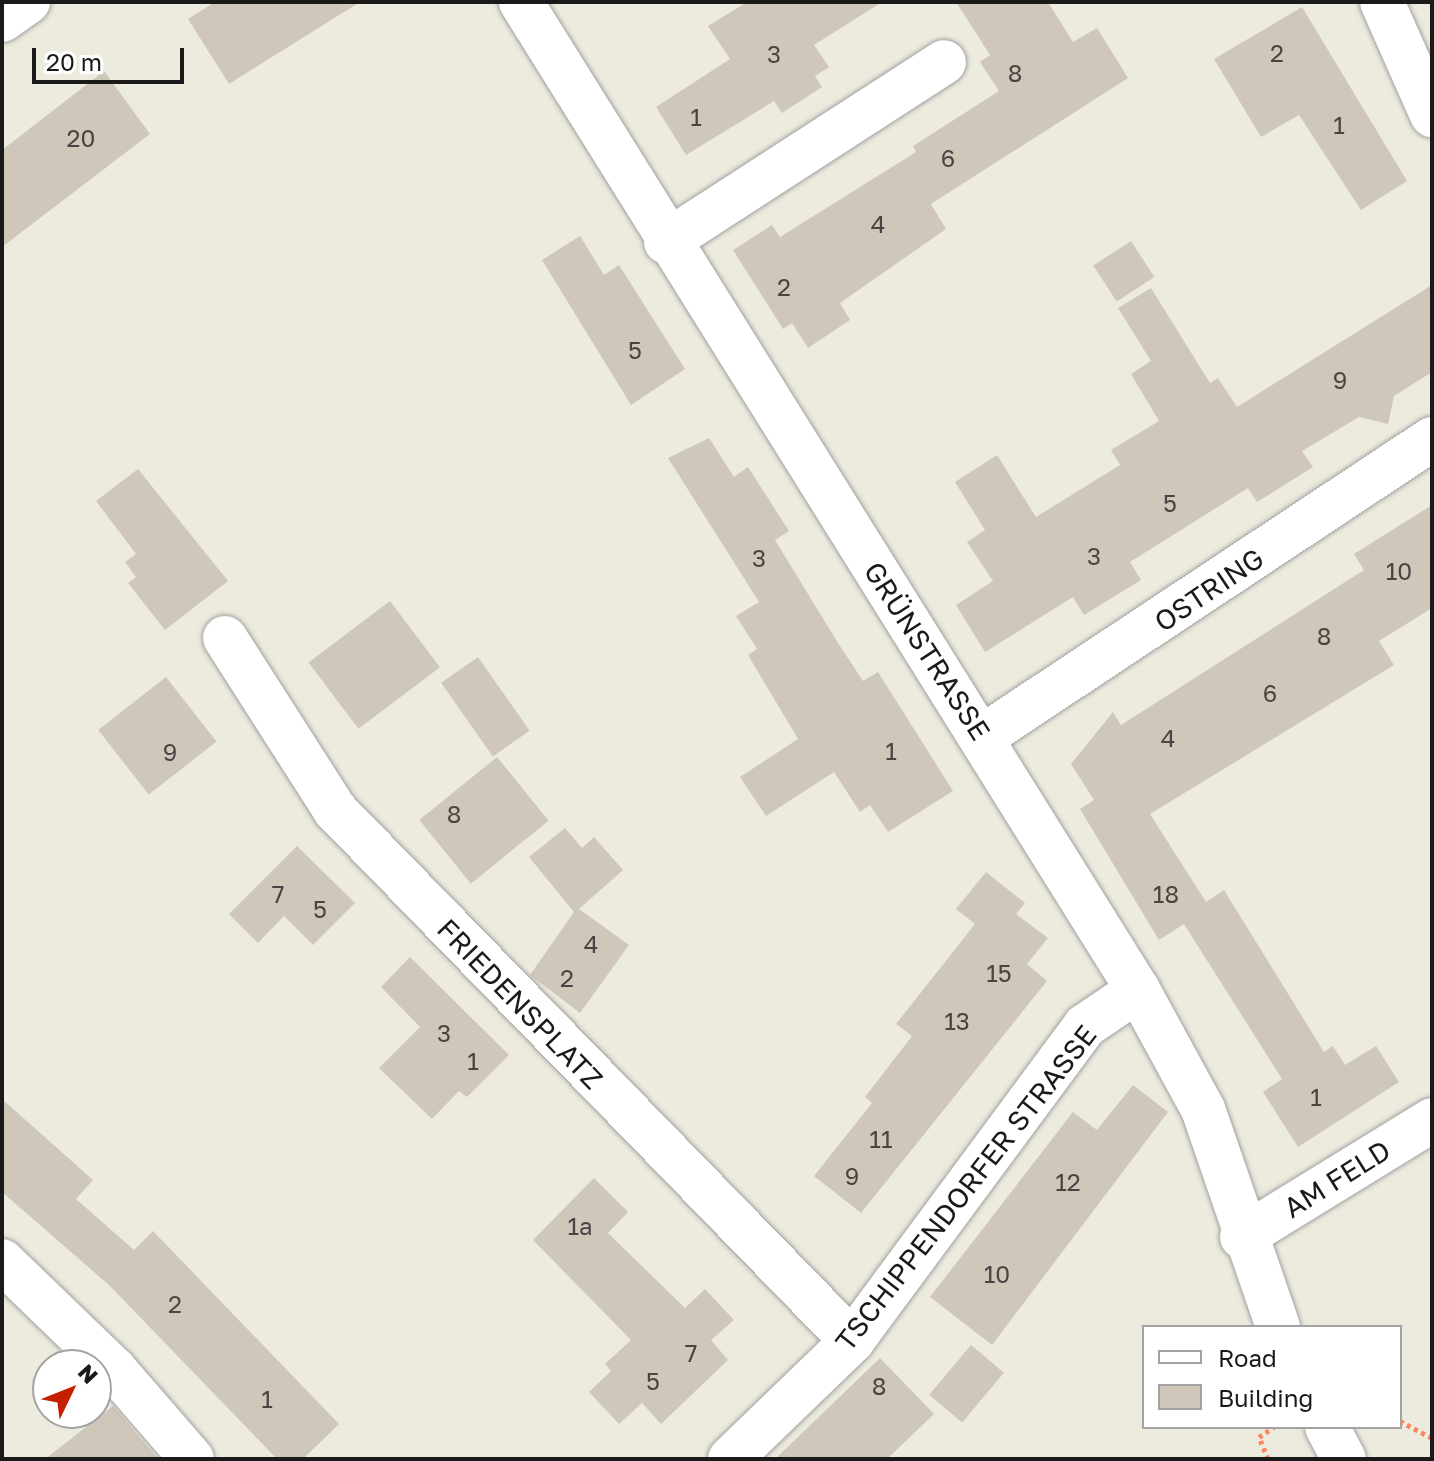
<!DOCTYPE html>
<meta charset="utf-8">
<style>
body{margin:0}
#map{position:relative;width:1434px;height:1461px;overflow:hidden;background:#edebde;font-family:"Golos Text",sans-serif}
div>[style]{position:absolute}
.building>*{inset:0;background:#d0c7bb;transform-origin:0 0}
.path>*{height:5px;margin-top:-2.5px;transform-origin:0;background:repeating-linear-gradient(90deg,#ff875e 0 4px,transparent 0 8px)}
.roads{filter:drop-shadow(0 0 2px #a1a1a1) drop-shadow(0 0 2px #a1a1a1)}
.minor>*{height:44px;margin:-22px;padding:0 22px;transform-origin:22px;border-radius:22px;background:#fff}
span{translate:-50% -50%;white-space:nowrap;text-align:center;line-height:1.15;-webkit-text-stroke:8px #fff;paint-order:stroke}
.number-label{font-size:24px;color:#484542}
.number-label span{-webkit-text-stroke-width:0}
.street-label{font-size:28px;color:#1a1a1a}
.frame{position:absolute;inset:0;border:4px solid #1a1a1a;pointer-events:none}
.legend{position:absolute;left:1142px;top:1325px;width:260px;height:104px;box-sizing:border-box;background:#fff;border:2px solid #a3a3a3;margin:0;padding:10px 14px;list-style:none;font-size:24px;color:#1a1a1a}
.legend li{display:flex;align-items:center;gap:16px;height:40px}
.legend b{width:40px;border:2px solid #a3a3a3}
.north{position:absolute;left:32px;top:1349px;width:80px;height:80px;box-sizing:border-box;background:#fff;border:2px solid #a3a3a3;border-radius:50%;rotate:47deg;font-size:22px;font-weight:700;line-height:32px;text-align:center;color:#1a1a1a}
.north::after{content:'';display:block;margin:auto;width:28px;height:36px;background:#c51f00;clip-path:polygon(50% 0,100% 100%,50% 72%,0 100%)}
.scale{position:absolute;left:32px;top:48px;width:152px;height:36px;box-sizing:border-box;border:4px solid #1a1a1a;border-top:0;padding-left:10px;font-size:24px;line-height:28px;white-space:nowrap;color:#1a1a1a;-webkit-text-stroke:6px #fff;paint-order:stroke}
</style>
<div id="map">
<div class="building">
<div style="clip-path:polygon(215px 2px,360px 2px,229px 84px,188px 19px)"></div>
<div style="clip-path:polygon(747px 2px,882px 2px,814px 45px,829px 67px,815px 76px,822px 87px,782px 113px,774px 101px,686px 155px,656px 107px,730px 59px,708px 26px)"></div>
<div style="clip-path:polygon(956px 2px,1048px 2px,1073px 42px,1097px 28px,1128px 78px,931px 204px,946px 229px,840px 303px,850px 320px,808px 348px,792px 323px,783px 329px,733px 250px,772px 225px,780px 237px,916px 152px,913px 146px,999px 91px,980px 62px,990px 55px)"></div>
<div style="clip-path:polygon(1302px 7px,1407px 181px,1361px 210px,1299px 115px,1261px 137px,1214px 59px)"></div>
<div style="clip-path:polygon(104px 71px,150px 134px,2px 247px,2px 150px)"></div>
<div style="clip-path:polygon(580px 236px,604px 275px,619px 265px,685px 369px,631px 405px,542px 260px)"></div>
<div style="left:1131px;top:241px;width:43px;height:45px;rotate:57deg"></div>
<div style="clip-path:polygon(1432px 285px,1432px 372px,1394px 396px,1388px 424px,1359px 417px,1302px 451px,1313px 467px,1257px 502px,1248px 488px,1130px 562px,1141px 580px,1084px 615px,1073px 597px,985px 652px,956px 605px,993px 581px,967px 542px,985px 530px,955px 482px,997px 455px,1036px 517px,1120px 465px,1111px 450px,1159px 421px,1131px 374px,1151px 361px,1118px 308px,1151px 288px,1210px 383px,1218px 378px,1237px 407px)"></div>
<div style="clip-path:polygon(709px 438px,734px 477px,748px 467px,789px 531px,775px 540px,838px 643px,863px 681px,878px 672px,953px 791px,888px 832px,870px 805px,860px 812px,834px 772px,766px 816px,740px 777px,798px 739px,748px 655px,757px 649px,736px 616px,759px 602px,668px 458px)"></div>
<div style="clip-path:polygon(138px 469px,228px 581px,165px 630px,128px 583px,136px 577px,125px 562px,136px 554px,96px 501px)"></div>
<div style="clip-path:polygon(1432px 505px,1432px 608px,1379px 641px,1394px 665px,1150px 814px,1206px 902px,1224px 890px,1324px 1052px,1333px 1046px,1345px 1065px,1376px 1046px,1399px 1082px,1298px 1147px,1263px 1092px,1282px 1079px,1184px 924px,1159px 940px,1080px 809px,1094px 800px,1071px 764px,1113px 712px,1121px 725px,1364px 570px,1354px 554px)"></div>
<div style="left:390px;top:601px;width:83px;height:102px;rotate:53deg"></div>
<div style="left:478px;top:657px;width:90px;height:45px;rotate:55deg"></div>
<div style="left:166px;top:677px;width:82px;height:86px;rotate:52deg"></div>
<div style="left:497px;top:757px;width:82px;height:100px;rotate:51deg"></div>
<div style="clip-path:polygon(565px 828px,582px 848px,594px 837px,623px 870px,579px 909px,629px 945px,580px 1013px,530px 975px,574px 912px,529px 857px)"></div>
<div style="clip-path:polygon(297px 846px,355px 903px,313px 945px,284px 916px,258px 943px,229px 914px)"></div>
<div style="clip-path:polygon(986px 872px,1025px 903px,1016px 914px,1048px 938px,1027px 964px,1047px 981px,861px 1213px,814px 1176px,872px 1103px,865px 1097px,912px 1036px,896px 1024px,975px 924px,956px 909px)"></div>
<div style="clip-path:polygon(410px 957px,509px 1055px,467px 1097px,459px 1091px,432px 1119px,379px 1068px,420px 1027px,381px 987px)"></div>
<div style="clip-path:polygon(1133px 1085px,1168px 1112px,992px 1345px,930px 1297px,1073px 1112px,1097px 1130px)"></div>
<div style="clip-path:polygon(2px 1099px,93px 1180px,76px 1199px,134px 1250px,153px 1231px,339px 1424px,303px 1459px,277px 1459px,109px 1285px,2px 1192px)"></div>
<div style="clip-path:polygon(594px 1178px,628px 1212px,608px 1233px,685px 1308px,705px 1289px,734px 1320px,711px 1340px,728px 1360px,661px 1424px,642px 1403px,619px 1424px,589px 1392px,611px 1371px,605px 1364px,631px 1340px,533px 1240px)"></div>
<div style="left:971px;top:1345px;width:43px;height:65px;rotate:40deg"></div>
<div style="clip-path:polygon(880px 1358px,934px 1414px,887px 1459px,775px 1459px)"></div>
<div style="clip-path:polygon(113px 1406px,158px 1459px,45px 1459px)"></div>
</div>
<div class="path">
<div style="left:1400px;top:1421px;width:36px;rotate:28deg"></div>
<div style="left:1268px;top:1459px;width:24px;rotate:-112deg"></div>
<div style="left:1259px;top:1437px;width:18px;rotate:-34deg"></div>
</div>
<div class="roads">
<div class="minor">
<div style="left:521px;top:2px;width:1165px;rotate:58.02deg"></div>
<div style="left:1138px;top:990px;width:136px;rotate:61.4deg"></div>
<div style="left:1203px;top:1109px;width:231px;rotate:71deg"></div>
<div style="left:1382px;top:2px;width:124px;rotate:66.1deg"></div>
<div style="left:2px;top:20px;width:32px;rotate:-35deg"></div>
<div style="left:666px;top:242px;width:331px;rotate:-32.9deg"></div>
<div style="left:225px;top:638px;width:204px;rotate:57.4deg"></div>
<div style="left:335px;top:810px;width:741px;rotate:45.77deg"></div>
<div style="left:982px;top:737px;width:540px;rotate:-33.51deg"></div>
<div style="left:1242px;top:1237px;width:223px;rotate:-31.6deg"></div>
<div style="left:2px;top:1261px;width:156px;rotate:44deg"></div>
<div style="left:114px;top:1369px;width:119px;rotate:49.1deg"></div>
<div style="left:1327px;top:1427px;width:36px;rotate:62deg"></div>
<div style="left:730px;top:1459px;width:170px;rotate:-44deg"></div>
<div style="left:852px;top:1341px;width:392px;rotate:-53.5deg"></div>
<div style="left:1085px;top:1026px;width:64px;rotate:-34.2deg"></div>
</div>
</div>
<div class="number-label">
<span style="left:1277px;top:53px">2</span>
<span style="left:774px;top:54px">3</span>
<span style="left:1015px;top:73px">8</span>
<span style="left:696px;top:117px">1</span>
<span style="left:1339px;top:125px">1</span>
<span style="left:81px;top:138px">20</span>
<span style="left:948px;top:158px">6</span>
<span style="left:878px;top:224px">4</span>
<span style="left:784px;top:287px">2</span>
<span style="left:635px;top:350px">5</span>
<span style="left:1340px;top:380px">9</span>
<span style="left:1170px;top:503px">5</span>
<span style="left:1094px;top:556px">3</span>
<span style="left:759px;top:558px">3</span>
<span style="left:1399px;top:571px">10</span>
<span style="left:1324px;top:636px">8</span>
<span style="left:1270px;top:693px">6</span>
<span style="left:1168px;top:738px">4</span>
<span style="left:891px;top:751px">1</span>
<span style="left:170px;top:752px">9</span>
<span style="left:454px;top:814px">8</span>
<span style="left:278px;top:894px">7</span>
<span style="left:1166px;top:894px">18</span>
<span style="left:320px;top:909px">5</span>
<span style="left:591px;top:944px">4</span>
<span style="left:999px;top:973px">15</span>
<span style="left:567px;top:978px">2</span>
<span style="left:957px;top:1021px">13</span>
<span style="left:444px;top:1033px">3</span>
<span style="left:473px;top:1061px">1</span>
<span style="left:1316px;top:1097px">1</span>
<span style="left:881px;top:1139px">11</span>
<span style="left:852px;top:1176px">9</span>
<span style="left:1068px;top:1182px">12</span>
<span style="left:580px;top:1226px">1a</span>
<span style="left:997px;top:1274px">10</span>
<span style="left:175px;top:1304px">2</span>
<span style="left:691px;top:1353px">7</span>
<span style="left:653px;top:1381px">5</span>
<span style="left:879px;top:1386px">8</span>
<span style="left:267px;top:1399px">1</span>
</div>
<div class="street-label">
<span style="left:1209px;top:590px;rotate:-34deg">OSTRING</span>
<span style="left:927px;top:651px;rotate:57deg">GRÜNSTRASSE</span>
<span style="left:520px;top:1004px;rotate:46deg">FRIEDENSPLATZ</span>
<span style="left:1337px;top:1179px;rotate:-32deg">AM FELD</span>
<span style="left:966px;top:1188px;rotate:-52deg">TSCHIPPENDORFER STRASSE</span>
</div>
<div class="frame"></div>
<ul class="legend">
<li><b style="height:10px;background:#fff"></b>Road</li>
<li><b style="height:22px;background:#d0c7bb"></b>Building</li>
</ul>
<div class="north">N</div>
<div class="scale">20 m</div>
</div>
